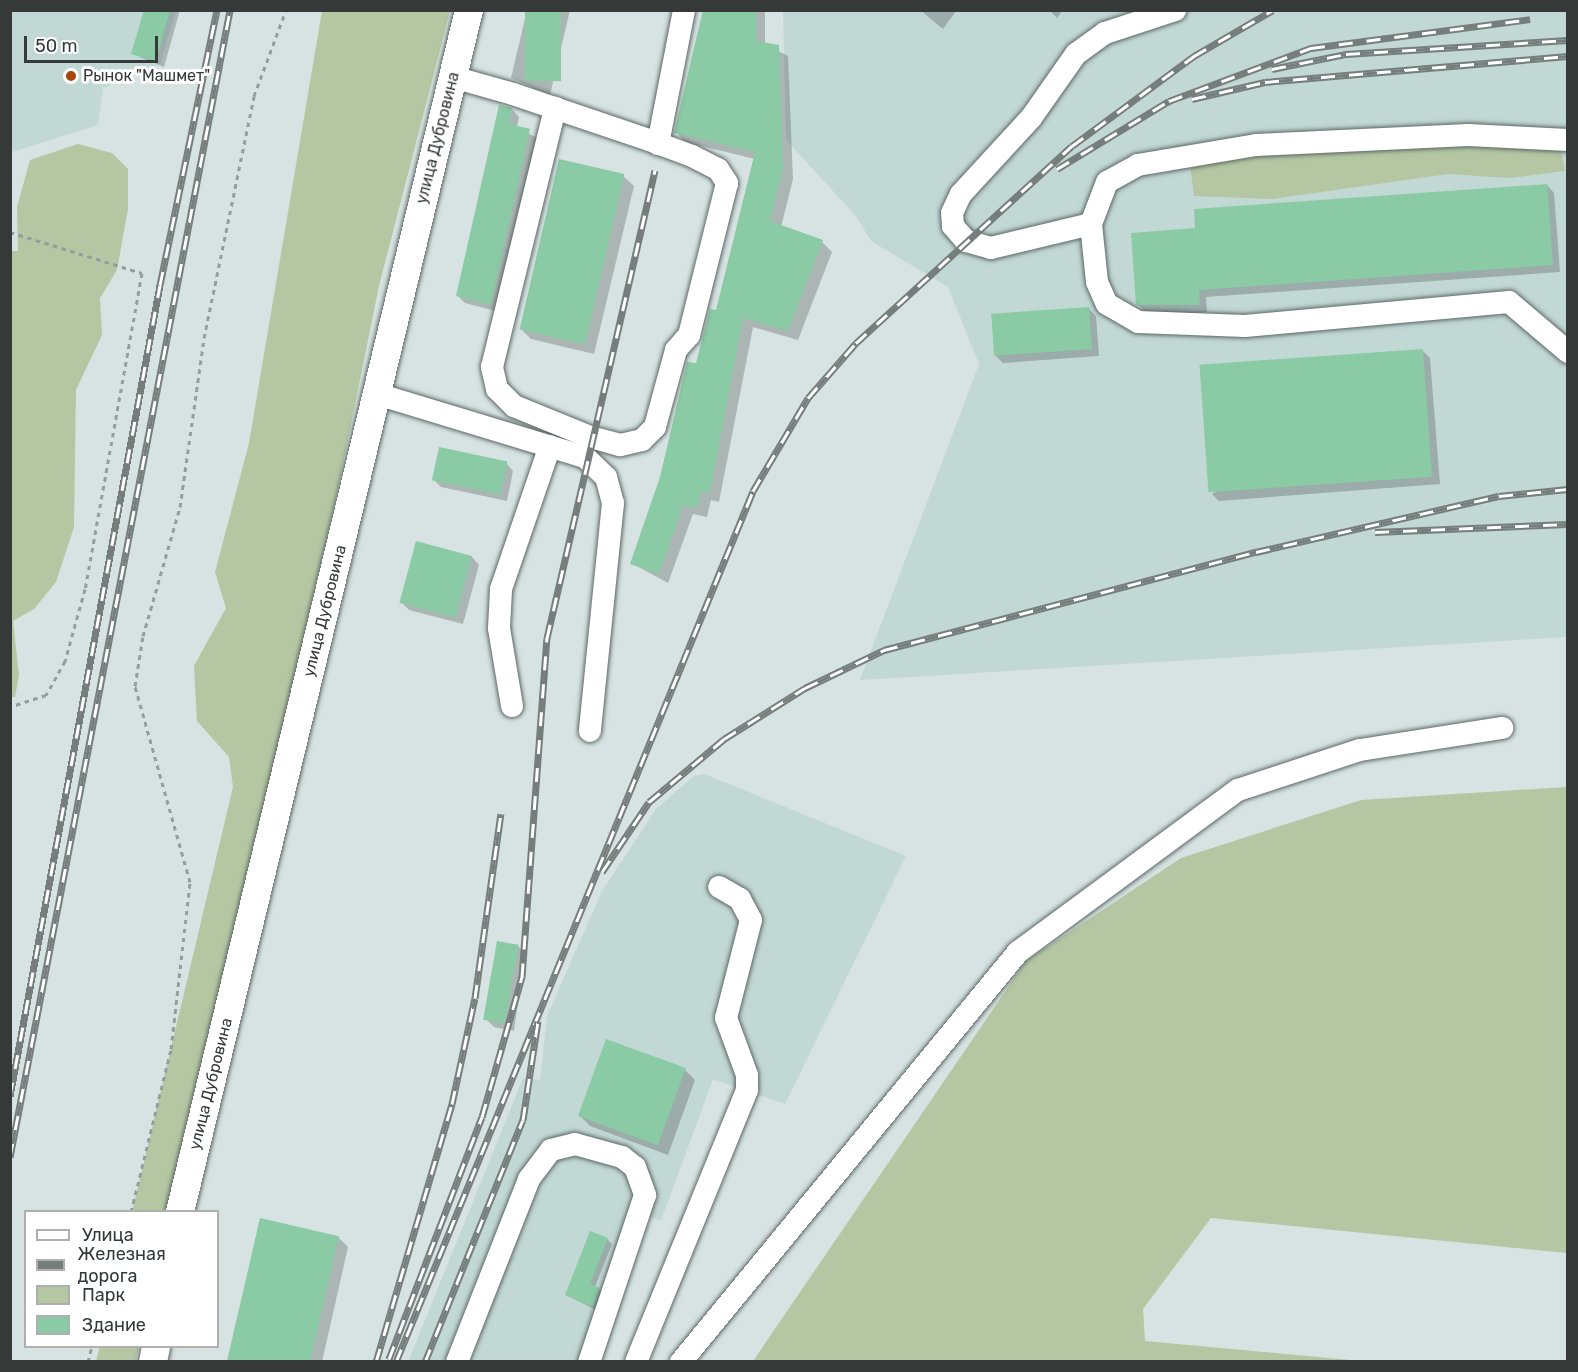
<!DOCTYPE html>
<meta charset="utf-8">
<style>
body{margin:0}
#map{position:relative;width:1578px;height:1372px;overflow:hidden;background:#d6e3e2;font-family:Rubik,sans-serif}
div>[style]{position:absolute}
.built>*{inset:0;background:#c2d8d5}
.green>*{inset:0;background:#b4c7a2}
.shadow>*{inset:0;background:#0003}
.building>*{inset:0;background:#8acaa5;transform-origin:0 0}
.path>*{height:3px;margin-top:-1.5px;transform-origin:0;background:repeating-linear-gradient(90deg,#949e9d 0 4.5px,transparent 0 9px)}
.roads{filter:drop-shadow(0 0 2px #5c6866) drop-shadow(0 0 2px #5c6866)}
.minor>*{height:22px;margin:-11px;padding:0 11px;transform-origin:11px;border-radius:11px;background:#fff}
.major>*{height:28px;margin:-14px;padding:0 14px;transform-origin:14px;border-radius:14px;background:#fff}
.rail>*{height:7px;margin-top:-3.5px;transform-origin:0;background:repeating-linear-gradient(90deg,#fff 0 14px,#757e7d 0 28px);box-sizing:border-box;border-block:2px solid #757e7d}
.dots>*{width:16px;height:16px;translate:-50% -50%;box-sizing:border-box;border:3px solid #fff;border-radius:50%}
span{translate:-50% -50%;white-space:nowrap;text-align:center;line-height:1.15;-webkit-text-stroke:6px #fff;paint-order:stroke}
.poi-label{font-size:16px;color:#353a39}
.left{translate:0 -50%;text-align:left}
.street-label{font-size:16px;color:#353a39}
.frame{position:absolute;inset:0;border:12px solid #353a39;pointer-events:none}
.legend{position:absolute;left:24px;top:1210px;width:195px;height:138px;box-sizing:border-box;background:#fff;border:2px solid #aeb0b0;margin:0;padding:8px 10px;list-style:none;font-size:18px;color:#353a39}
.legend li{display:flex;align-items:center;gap:12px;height:30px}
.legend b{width:30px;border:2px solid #aeb0b0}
.scale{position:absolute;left:24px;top:36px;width:134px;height:27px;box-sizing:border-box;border:3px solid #353a39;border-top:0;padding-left:8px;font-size:18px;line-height:21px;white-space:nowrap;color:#353a39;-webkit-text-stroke:4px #fff;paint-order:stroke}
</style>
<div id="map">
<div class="built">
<div style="clip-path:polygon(11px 11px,176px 11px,160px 64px,103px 88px,98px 125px,12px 152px)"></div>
<div style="clip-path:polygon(783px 11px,1567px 11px,1567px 637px,860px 680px,979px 364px,948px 287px,871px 241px,856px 216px,786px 140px)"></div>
<div style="clip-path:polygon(704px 774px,906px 856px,785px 1104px,713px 1079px,661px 1221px,635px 1212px,581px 1361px,408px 1362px,523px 1078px,540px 1080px,547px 1016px,602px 891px,656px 809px,694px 776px)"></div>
</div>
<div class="green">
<div style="clip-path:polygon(322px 11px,450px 11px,379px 286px,337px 493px,172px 1211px,132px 1212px,233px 787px,229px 757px,197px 721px,194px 666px,226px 608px,215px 572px,249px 443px)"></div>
<div style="clip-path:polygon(78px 144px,112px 153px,128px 169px,128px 209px,117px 270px,100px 298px,102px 335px,76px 390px,74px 527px,56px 582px,34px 609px,13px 621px,19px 675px,15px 697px,10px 697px,11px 251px,18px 251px,17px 207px,30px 160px)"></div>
<div style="clip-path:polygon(1560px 144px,1565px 171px,1509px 178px,1448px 174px,1272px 199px,1194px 196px,1190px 165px,1259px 152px)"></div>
<div style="clip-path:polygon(1567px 787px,1567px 1253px,1211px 1218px,1143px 1309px,1145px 1341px,1361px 1361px,753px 1361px,1026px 961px,1181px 858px,1361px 800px)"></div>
<div style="clip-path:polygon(100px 1346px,139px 1346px,139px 1347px,135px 1361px,96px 1361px)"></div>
</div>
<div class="shadow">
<div style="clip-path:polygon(145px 10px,180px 10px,164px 67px,133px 54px)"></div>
<div style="clip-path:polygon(527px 10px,570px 10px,550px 95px,511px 78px)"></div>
<div style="clip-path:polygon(705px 10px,765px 10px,765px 44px,788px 56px,793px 179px,781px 227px,822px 242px,832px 252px,798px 340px,753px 327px,719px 502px,711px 500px,707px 517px,693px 514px,668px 583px,631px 563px,717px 312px,755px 159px,685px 142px,676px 132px)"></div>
<div style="clip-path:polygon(920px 10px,957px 10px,943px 29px)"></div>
<div style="clip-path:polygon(1049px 10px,1063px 10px,1057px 18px)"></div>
<div style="clip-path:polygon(512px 109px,519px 117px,517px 127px,537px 138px,499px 312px,465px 303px,458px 296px)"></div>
<div style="clip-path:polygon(623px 176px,634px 186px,594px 354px,531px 339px,521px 329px)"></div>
<div style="clip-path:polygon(1547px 185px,1554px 193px,1560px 272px,1206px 297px,1207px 312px,1151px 316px,1137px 304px)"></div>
<div style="clip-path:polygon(1089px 309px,1096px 316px,1099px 356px,1003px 363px,996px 356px)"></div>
<div style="clip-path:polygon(1423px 351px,1430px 358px,1440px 484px,1219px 501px,1212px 494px)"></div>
<div style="clip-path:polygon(506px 463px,513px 471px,507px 501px,441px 487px,433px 479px)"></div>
<div style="clip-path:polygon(472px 557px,479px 565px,463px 624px,409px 610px,401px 602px)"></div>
<div style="clip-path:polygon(518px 946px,525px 953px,514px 1031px,494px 1027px,487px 1020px)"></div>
<div style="clip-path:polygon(685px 1070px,695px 1080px,668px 1155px,590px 1126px,580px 1116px)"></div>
<div style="clip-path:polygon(338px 1237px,348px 1247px,322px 1362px,228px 1362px)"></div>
<div style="clip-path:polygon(607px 1239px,612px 1244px,595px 1287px,604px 1294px,598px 1311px,566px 1295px)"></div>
</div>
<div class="building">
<div style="clip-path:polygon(144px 10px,170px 10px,156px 61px,131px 54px)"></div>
<div style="left:525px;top:10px;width:36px;height:71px"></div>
<div style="clip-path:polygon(703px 10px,756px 10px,756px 41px,779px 45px,783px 168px,770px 221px,823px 240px,788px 331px,743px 318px,710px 493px,701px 491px,697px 508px,683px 505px,659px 574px,630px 564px,660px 477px,687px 362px,696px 363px,710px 309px,716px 310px,755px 152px,674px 133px)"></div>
<div style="clip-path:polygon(499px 105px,512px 108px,509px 124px,530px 129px,491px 305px,456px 296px)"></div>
<div style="left:559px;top:159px;width:67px;height:175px;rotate:13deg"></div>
<div style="clip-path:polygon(1547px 184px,1553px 265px,1199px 290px,1200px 305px,1136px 305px,1131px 233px,1195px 228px,1194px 209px)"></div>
<div style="left:1089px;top:307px;width:42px;height:98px;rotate:86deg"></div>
<div style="left:1423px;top:349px;width:128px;height:224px;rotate:86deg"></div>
<div style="left:439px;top:447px;width:70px;height:34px;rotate:12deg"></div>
<div style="left:416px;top:541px;width:58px;height:64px;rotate:15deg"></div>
<div style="left:497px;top:941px;width:22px;height:80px;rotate:10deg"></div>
<div style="left:606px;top:1039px;width:85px;height:82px;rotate:20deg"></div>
<div style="left:260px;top:1218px;width:81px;height:148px;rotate:13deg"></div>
<div style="clip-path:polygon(590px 1231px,608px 1238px,590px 1284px,600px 1288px,593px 1307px,565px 1295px)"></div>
</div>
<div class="path">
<div style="left:10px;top:232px;width:138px;rotate:17.3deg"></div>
<div style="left:142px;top:273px;width:321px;rotate:100.2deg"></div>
<div style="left:85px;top:589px;width:75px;rotate:105.5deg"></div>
<div style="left:65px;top:661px;width:39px;rotate:119deg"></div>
<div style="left:46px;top:695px;width:38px;rotate:162deg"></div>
<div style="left:131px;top:1212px;width:168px;rotate:-76.2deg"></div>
<div style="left:171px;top:1049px;width:168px;rotate:-83.5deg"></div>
<div style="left:190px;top:882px;width:204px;rotate:-105.7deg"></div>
<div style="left:135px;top:686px;width:51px;rotate:-80.9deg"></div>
<div style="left:143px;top:636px;width:134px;rotate:-74deg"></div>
<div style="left:180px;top:507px;width:171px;rotate:-81.9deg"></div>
<div style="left:204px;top:338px;width:247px;rotate:-78.3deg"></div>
<div style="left:254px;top:96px;width:92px;rotate:-69.6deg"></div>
<div style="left:88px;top:1362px;width:16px;rotate:-76deg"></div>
</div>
<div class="roads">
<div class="minor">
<div style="left:453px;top:77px;width:62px;rotate:15.8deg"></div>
<div style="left:513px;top:94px;width:144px;rotate:18.7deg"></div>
<div style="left:649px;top:140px;width:46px;rotate:20.4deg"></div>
<div style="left:692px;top:156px;width:29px;rotate:27deg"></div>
<div style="left:718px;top:169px;width:17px;rotate:57deg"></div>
<div style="left:727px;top:183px;width:157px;rotate:104deg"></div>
<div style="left:689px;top:335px;width:20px;rotate:131deg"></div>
<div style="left:676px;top:350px;width:80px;rotate:105.3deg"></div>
<div style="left:655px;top:427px;width:18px;rotate:135deg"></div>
<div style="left:642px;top:440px;width:23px;rotate:167deg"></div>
<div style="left:620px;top:445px;width:31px;rotate:-165deg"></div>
<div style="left:590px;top:437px;width:82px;rotate:-157.8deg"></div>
<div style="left:514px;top:406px;width:24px;rotate:-135deg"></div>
<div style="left:497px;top:389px;width:23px;rotate:-103deg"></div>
<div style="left:492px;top:367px;width:267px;rotate:-76.3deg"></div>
<div style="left:1568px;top:140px;width:100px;rotate:-177.1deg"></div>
<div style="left:1468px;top:135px;width:212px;rotate:177.3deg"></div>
<div style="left:1256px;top:145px;width:120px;rotate:170.4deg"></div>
<div style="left:1138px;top:165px;width:35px;rotate:151deg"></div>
<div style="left:1107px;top:182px;width:45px;rotate:110.9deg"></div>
<div style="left:1091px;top:224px;width:58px;rotate:84.1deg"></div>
<div style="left:1097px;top:282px;width:24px;rotate:66deg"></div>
<div style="left:1107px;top:304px;width:36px;rotate:30deg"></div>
<div style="left:1138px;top:322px;width:107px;rotate:2.1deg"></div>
<div style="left:1245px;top:326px;width:265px;rotate:-5.2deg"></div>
<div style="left:1509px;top:302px;width:77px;rotate:40.3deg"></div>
<div style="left:658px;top:144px;width:136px;rotate:-79deg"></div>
<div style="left:1091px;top:224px;width:103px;rotate:166.5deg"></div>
<div style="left:991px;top:248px;width:26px;rotate:-164deg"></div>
<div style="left:966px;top:241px;width:20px;rotate:-131deg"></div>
<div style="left:953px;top:226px;width:13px;rotate:-94deg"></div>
<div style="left:952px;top:213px;width:21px;rotate:-65deg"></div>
<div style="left:961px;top:194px;width:103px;rotate:-47.4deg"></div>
<div style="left:1031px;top:118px;width:78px;rotate:-54.9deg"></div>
<div style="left:1076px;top:54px;width:36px;rotate:-36deg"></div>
<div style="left:1105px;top:33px;width:74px;rotate:-18.2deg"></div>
<div style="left:377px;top:394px;width:217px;rotate:16.9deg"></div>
<div style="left:585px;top:457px;width:29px;rotate:44deg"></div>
<div style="left:606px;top:477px;width:27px;rotate:75deg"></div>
<div style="left:613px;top:503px;width:229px;rotate:95.8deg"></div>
<div style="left:512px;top:706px;width:79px;rotate:-99.5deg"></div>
<div style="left:499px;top:628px;width:39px;rotate:-87deg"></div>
<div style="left:501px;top:589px;width:151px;rotate:-71.1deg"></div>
<div style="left:457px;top:1362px;width:197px;rotate:-68.5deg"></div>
<div style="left:529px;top:1179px;width:36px;rotate:-53deg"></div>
<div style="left:551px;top:1150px;width:25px;rotate:-14deg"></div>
<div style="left:575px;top:1144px;width:49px;rotate:15.5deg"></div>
<div style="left:622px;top:1157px;width:16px;rotate:38deg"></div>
<div style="left:635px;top:1167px;width:30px;rotate:70deg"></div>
<div style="left:645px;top:1195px;width:176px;rotate:108.5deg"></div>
<div style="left:636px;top:1362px;width:294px;rotate:-67.8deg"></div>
<div style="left:747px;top:1090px;width:15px;rotate:-90deg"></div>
<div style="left:747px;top:1075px;width:61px;rotate:-110.2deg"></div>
<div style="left:726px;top:1018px;width:101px;rotate:-75.7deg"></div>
<div style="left:751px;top:920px;width:24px;rotate:-118deg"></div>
<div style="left:740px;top:899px;width:24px;rotate:-150deg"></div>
<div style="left:681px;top:1362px;width:531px;rotate:-50.58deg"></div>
<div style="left:1018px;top:952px;width:273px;rotate:-36.4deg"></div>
<div style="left:1238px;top:790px;width:128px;rotate:-18.2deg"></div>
<div style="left:1360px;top:750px;width:144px;rotate:-8.8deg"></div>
</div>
<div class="major">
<div style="left:180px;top:1212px;width:1236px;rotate:-76.48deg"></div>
<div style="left:153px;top:1362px;width:16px;rotate:-79deg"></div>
</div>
</div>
<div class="rail">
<div style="left:1272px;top:69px;width:76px;rotate:-11.5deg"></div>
<div style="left:1346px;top:54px;width:222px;rotate:-3.6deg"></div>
<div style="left:1192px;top:99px;width:75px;rotate:-13.1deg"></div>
<div style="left:1265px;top:82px;width:304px;rotate:-4.9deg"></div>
<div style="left:1057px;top:169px;width:131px;rotate:-31.3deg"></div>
<div style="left:1169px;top:101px;width:152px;rotate:-20.5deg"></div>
<div style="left:1311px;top:48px;width:221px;rotate:-7.5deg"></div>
<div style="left:1375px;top:532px;width:193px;rotate:-2.4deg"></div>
<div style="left:602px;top:872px;width:84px;rotate:-56.1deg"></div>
<div style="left:649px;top:802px;width:98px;rotate:-40deg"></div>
<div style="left:724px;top:739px;width:96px;rotate:-32.2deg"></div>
<div style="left:805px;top:688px;width:88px;rotate:-25.7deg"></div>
<div style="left:884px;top:650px;width:385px;rotate:-14.8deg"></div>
<div style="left:1256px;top:552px;width:249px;rotate:-13deg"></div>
<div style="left:1499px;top:496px;width:69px;rotate:-5.8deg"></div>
<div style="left:10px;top:1096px;width:825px;rotate:-79.52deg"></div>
<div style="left:160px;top:285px;width:281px;rotate:-78.3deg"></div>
<div style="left:10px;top:1157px;width:1168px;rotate:-79.14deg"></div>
<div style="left:389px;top:1359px;width:259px;rotate:-69deg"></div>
<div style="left:482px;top:1117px;width:146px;rotate:-74.1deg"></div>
<div style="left:522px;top:977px;width:340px;rotate:-85.8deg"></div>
<div style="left:547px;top:638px;width:480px;rotate:-77deg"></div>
<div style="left:376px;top:1362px;width:269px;rotate:-73.6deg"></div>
<div style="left:452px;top:1104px;width:108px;rotate:-77.8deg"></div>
<div style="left:475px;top:998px;width:186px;rotate:-82deg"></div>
<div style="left:396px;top:1362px;width:941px;rotate:-67.71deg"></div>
<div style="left:753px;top:491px;width:108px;rotate:-59.4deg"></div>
<div style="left:808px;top:398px;width:73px;rotate:-48.9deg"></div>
<div style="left:856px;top:343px;width:292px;rotate:-42.4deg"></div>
<div style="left:1072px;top:146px;width:152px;rotate:-36.4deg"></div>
<div style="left:1194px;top:56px;width:91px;rotate:-30.2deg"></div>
<div style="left:425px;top:1362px;width:261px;rotate:-68deg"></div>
<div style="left:523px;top:1120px;width:100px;rotate:-81.4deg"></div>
</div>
<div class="dots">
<div style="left:71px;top:76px;background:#a8450d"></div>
</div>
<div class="poi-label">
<span class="left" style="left:83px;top:76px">Рынок "Машмет"</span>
</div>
<div class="street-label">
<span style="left:438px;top:138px;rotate:-76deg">улица Дубровина</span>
<span style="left:325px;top:611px;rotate:-76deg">улица Дубровина</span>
<span style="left:211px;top:1084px;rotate:-76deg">улица Дубровина</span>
</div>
<div class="frame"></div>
<ul class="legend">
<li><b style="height:8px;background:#fff"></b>Улица</li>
<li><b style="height:8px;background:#757e7d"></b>Железная дорога</li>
<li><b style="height:16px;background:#b4c7a2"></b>Парк</li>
<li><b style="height:16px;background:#8acaa5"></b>Здание</li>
</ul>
<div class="scale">50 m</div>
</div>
